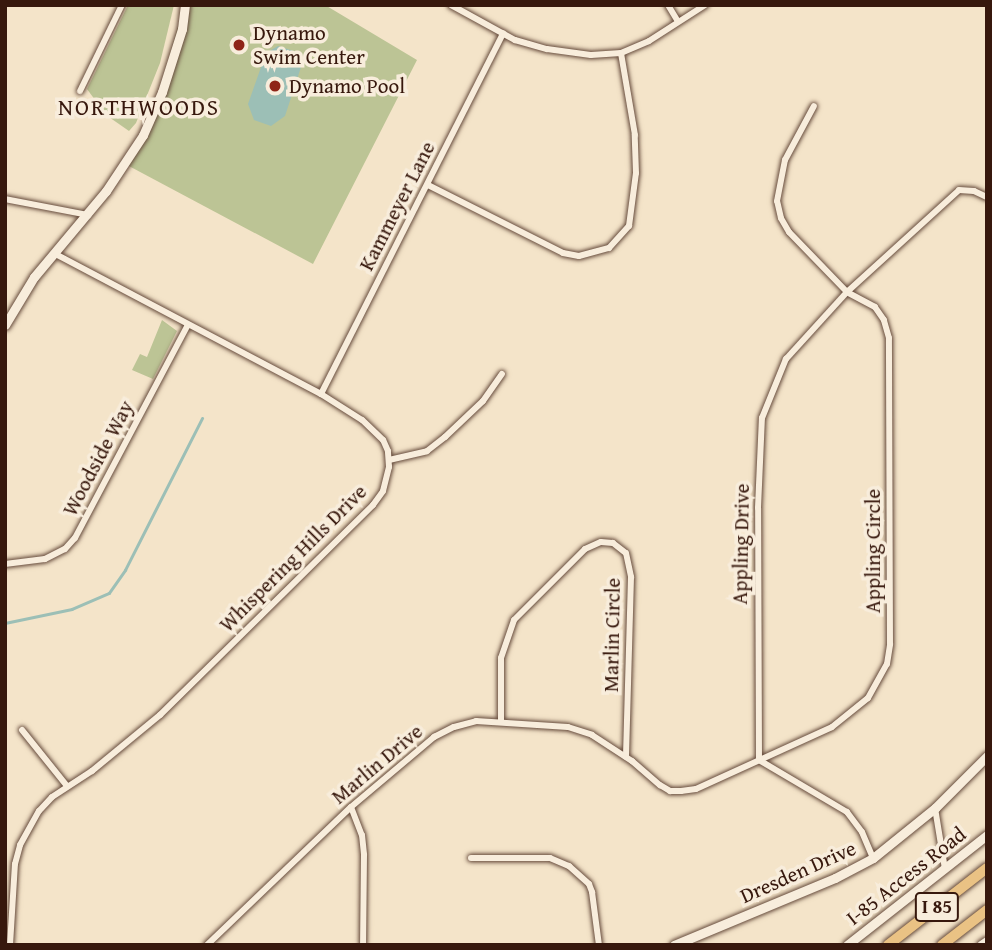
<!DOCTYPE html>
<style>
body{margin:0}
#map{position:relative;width:992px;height:950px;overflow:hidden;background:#f4e4c9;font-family:"Gentium Book Plus",serif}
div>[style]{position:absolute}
.green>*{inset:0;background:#bcc495}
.water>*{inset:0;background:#9cbfb6}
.stream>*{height:2.5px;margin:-1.25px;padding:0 1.25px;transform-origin:1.25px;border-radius:1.25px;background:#9cbfb6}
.roads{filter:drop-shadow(0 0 2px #664b3c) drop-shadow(0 0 2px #664b3c)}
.street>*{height:6px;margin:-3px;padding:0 3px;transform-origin:3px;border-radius:3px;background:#f8eddc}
.secondary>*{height:9px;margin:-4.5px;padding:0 4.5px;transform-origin:4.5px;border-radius:4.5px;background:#f8eddc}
.highway>*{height:10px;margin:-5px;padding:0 5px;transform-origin:5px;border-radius:5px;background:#eac284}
.dots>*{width:19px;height:19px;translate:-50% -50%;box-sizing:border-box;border:4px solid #f8eddc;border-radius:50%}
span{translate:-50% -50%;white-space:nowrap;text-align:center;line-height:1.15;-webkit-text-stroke:7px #f8eddc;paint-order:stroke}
.shield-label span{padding:2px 5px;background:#f8eddc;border:2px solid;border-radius:5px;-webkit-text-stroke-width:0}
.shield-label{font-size:19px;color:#37180d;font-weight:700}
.poi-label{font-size:21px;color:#37180d}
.left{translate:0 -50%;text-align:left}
.street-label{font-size:21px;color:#37180d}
.neighbourhood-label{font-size:23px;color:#37180d;letter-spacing:2px}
.frame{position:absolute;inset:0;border:7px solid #37180d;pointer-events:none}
</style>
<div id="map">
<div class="green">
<div style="clip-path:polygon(128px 5px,174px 5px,160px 63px,136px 123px,129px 131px,106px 115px,87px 89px)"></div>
<div style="clip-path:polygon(184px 5px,325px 5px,417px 60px,313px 264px,127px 165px,157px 99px)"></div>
<div style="clip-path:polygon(162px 320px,177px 331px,153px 379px,132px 370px,140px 354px,147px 357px)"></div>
</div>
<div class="water">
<div style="clip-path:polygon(278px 46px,297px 52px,303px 61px,285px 116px,271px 126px,254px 120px,248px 104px,266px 53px)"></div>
</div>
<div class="stream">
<div style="left:5px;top:623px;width:68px;rotate:-11.8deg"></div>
<div style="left:72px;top:609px;width:40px;rotate:-23.4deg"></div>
<div style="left:109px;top:593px;width:28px;rotate:-55deg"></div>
<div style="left:125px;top:570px;width:170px;rotate:-63.1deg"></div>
</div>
<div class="roads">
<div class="street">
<div style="left:451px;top:5px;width:73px;rotate:28.7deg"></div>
<div style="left:515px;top:40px;width:33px;rotate:16deg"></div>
<div style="left:547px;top:49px;width:44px;rotate:7.8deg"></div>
<div style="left:591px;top:55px;width:30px;rotate:-4deg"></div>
<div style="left:621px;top:53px;width:30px;rotate:-23deg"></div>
<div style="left:649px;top:41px;width:67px;rotate:-32.7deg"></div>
<div style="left:668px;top:5px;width:17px;rotate:59deg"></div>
<div style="left:80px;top:91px;width:96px;rotate:-64deg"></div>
<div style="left:428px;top:185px;width:151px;rotate:26.7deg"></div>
<div style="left:563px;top:253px;width:16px;rotate:11deg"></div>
<div style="left:579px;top:256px;width:31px;rotate:-15deg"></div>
<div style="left:609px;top:248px;width:30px;rotate:-48deg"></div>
<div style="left:629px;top:226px;width:53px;rotate:-82.5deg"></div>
<div style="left:636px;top:173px;width:38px;rotate:-92deg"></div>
<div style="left:635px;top:135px;width:83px;rotate:-99.7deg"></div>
<div style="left:5px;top:199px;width:85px;rotate:10.9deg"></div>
<div style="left:321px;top:394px;width:404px;rotate:-63.2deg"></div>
<div style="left:389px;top:460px;width:39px;rotate:-13deg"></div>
<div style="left:427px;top:451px;width:23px;rotate:-38deg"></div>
<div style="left:445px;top:437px;width:52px;rotate:-43.5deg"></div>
<div style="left:483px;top:401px;width:33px;rotate:-55deg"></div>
<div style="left:5px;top:564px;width:40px;rotate:-7.1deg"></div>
<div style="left:45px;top:559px;width:22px;rotate:-27deg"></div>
<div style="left:65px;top:549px;width:15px;rotate:-48deg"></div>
<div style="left:75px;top:538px;width:241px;rotate:-62.1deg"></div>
<div style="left:501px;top:722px;width:64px;rotate:-90deg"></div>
<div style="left:501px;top:658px;width:40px;rotate:-71.1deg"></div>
<div style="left:514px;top:620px;width:100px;rotate:-45deg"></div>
<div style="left:585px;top:549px;width:17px;rotate:-24deg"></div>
<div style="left:601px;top:542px;width:12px;rotate:5deg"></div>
<div style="left:613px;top:543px;width:16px;rotate:38deg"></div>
<div style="left:626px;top:553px;width:25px;rotate:78deg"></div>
<div style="left:631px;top:577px;width:180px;rotate:91.6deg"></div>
<div style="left:22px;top:730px;width:72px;rotate:51.2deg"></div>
<div style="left:351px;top:807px;width:30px;rotate:69deg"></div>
<div style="left:362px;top:835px;width:20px;rotate:84deg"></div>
<div style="left:364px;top:855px;width:90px;rotate:90.6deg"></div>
<div style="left:935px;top:808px;width:62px;rotate:80.7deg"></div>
<div style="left:471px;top:858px;width:79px"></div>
<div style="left:550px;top:858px;width:21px;rotate:23deg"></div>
<div style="left:569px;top:866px;width:27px;rotate:42deg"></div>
<div style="left:589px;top:884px;width:9px;rotate:69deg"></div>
<div style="left:592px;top:892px;width:53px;rotate:82.5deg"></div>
<div style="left:873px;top:858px;width:28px;rotate:-113deg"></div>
<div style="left:862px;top:832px;width:25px;rotate:-127deg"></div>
<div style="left:847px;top:812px;width:102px;rotate:-149.4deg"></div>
<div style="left:759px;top:760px;width:252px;rotate:-90.2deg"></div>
<div style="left:758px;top:508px;width:90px;rotate:-87.5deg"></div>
<div style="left:762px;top:418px;width:64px;rotate:-67.9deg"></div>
<div style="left:786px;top:359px;width:91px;rotate:-47.7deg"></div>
<div style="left:847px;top:292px;width:151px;rotate:-42.3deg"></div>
<div style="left:959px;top:190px;width:15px;rotate:4deg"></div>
<div style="left:974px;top:191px;width:14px;rotate:25deg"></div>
<div style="left:10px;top:945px;width:81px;rotate:-86.5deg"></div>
<div style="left:15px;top:864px;width:20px;rotate:-75deg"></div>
<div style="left:20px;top:845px;width:39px;rotate:-61deg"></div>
<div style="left:39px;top:811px;width:19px;rotate:-47deg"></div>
<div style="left:52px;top:797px;width:48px;rotate:-33deg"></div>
<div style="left:92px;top:771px;width:88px;rotate:-39.5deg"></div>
<div style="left:160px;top:715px;width:299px;rotate:-44.6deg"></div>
<div style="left:373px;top:505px;width:17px;rotate:-54deg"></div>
<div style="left:383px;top:491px;width:25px;rotate:-76deg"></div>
<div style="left:389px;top:467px;width:16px;rotate:-94deg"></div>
<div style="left:388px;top:451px;width:12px;rotate:-114deg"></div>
<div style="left:383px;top:440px;width:29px;rotate:-136deg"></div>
<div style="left:362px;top:420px;width:49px;rotate:-147.6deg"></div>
<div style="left:321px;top:394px;width:301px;rotate:-152.2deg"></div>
<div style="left:207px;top:945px;width:199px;rotate:-43.8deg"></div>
<div style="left:351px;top:807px;width:109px;rotate:-40.1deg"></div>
<div style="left:434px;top:737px;width:22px;rotate:-27deg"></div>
<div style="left:454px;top:727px;width:23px;rotate:-15deg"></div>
<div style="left:476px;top:721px;width:92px;rotate:3.7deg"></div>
<div style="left:568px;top:727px;width:25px;rotate:18deg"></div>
<div style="left:592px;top:735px;width:48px;rotate:33deg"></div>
<div style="left:632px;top:761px;width:37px;rotate:41deg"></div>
<div style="left:660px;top:785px;width:12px;rotate:31deg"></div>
<div style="left:670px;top:791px;width:11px"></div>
<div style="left:681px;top:791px;width:15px;rotate:-8deg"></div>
<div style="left:696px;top:789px;width:149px;rotate:-24.5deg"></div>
<div style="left:832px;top:727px;width:46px;rotate:-38.9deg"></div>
<div style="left:868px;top:698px;width:39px;rotate:-61deg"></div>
<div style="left:887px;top:664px;width:20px;rotate:-81deg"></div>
<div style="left:890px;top:644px;width:306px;rotate:-90.2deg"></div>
<div style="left:889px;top:338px;width:19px;rotate:-106deg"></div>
<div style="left:884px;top:320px;width:16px;rotate:-125deg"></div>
<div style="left:875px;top:307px;width:32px;rotate:-152deg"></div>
<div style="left:847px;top:292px;width:83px;rotate:-134deg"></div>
<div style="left:789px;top:232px;width:16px;rotate:-120deg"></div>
<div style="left:781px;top:218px;width:17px;rotate:-103deg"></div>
<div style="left:777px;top:201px;width:42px;rotate:-79deg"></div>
<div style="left:785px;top:160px;width:61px;rotate:-61.8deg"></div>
</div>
<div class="secondary">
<div style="left:5px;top:325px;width:56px;rotate:-58.9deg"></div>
<div style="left:34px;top:277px;width:112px;rotate:-50.1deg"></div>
<div style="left:106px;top:191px;width:67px;rotate:-56.5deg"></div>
<div style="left:143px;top:135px;width:47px;rotate:-66.2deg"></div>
<div style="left:162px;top:92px;width:66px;rotate:-72.4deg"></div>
<div style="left:182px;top:29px;width:24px;rotate:-83deg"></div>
<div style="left:674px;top:945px;width:174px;rotate:-22.6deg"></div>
<div style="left:835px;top:878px;width:43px;rotate:-27.8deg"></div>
<div style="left:873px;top:858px;width:80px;rotate:-38.9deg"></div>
<div style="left:935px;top:808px;width:74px;rotate:-45deg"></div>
<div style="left:847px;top:945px;width:178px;rotate:-38.2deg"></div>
<div style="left:981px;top:945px;width:7px;rotate:-34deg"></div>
</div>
<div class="highway">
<div style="left:888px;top:945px;width:125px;rotate:-37.9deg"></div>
<div style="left:942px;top:945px;width:57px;rotate:-37.9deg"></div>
</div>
</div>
<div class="dots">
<div style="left:239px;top:45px;background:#8f2418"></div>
<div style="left:275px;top:86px;background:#8f2418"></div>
</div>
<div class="shield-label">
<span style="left:937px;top:907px">I 85</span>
</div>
<div class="poi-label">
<span class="left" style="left:253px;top:45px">Dynamo<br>Swim Center</span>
<span class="left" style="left:289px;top:86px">Dynamo Pool</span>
</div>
<div class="street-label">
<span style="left:397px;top:206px;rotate:-63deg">Kammeyer Lane</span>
<span style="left:98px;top:458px;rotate:-62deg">Woodside Way</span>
<span style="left:741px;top:544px;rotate:-89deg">Appling Drive</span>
<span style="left:873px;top:551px;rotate:-90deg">Appling Circle</span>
<span style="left:293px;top:558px;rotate:-45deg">Whispering Hills Drive</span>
<span style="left:612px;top:635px;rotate:-89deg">Marlin Circle</span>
<span style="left:377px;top:764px;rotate:-40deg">Marlin Drive</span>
<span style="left:798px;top:872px;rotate:-24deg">Dresden Drive</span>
<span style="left:906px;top:876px;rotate:-38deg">I-85 Access Road</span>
</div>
<div class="neighbourhood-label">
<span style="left:139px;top:107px">NORTHWOODS</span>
</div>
<div class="frame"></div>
</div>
